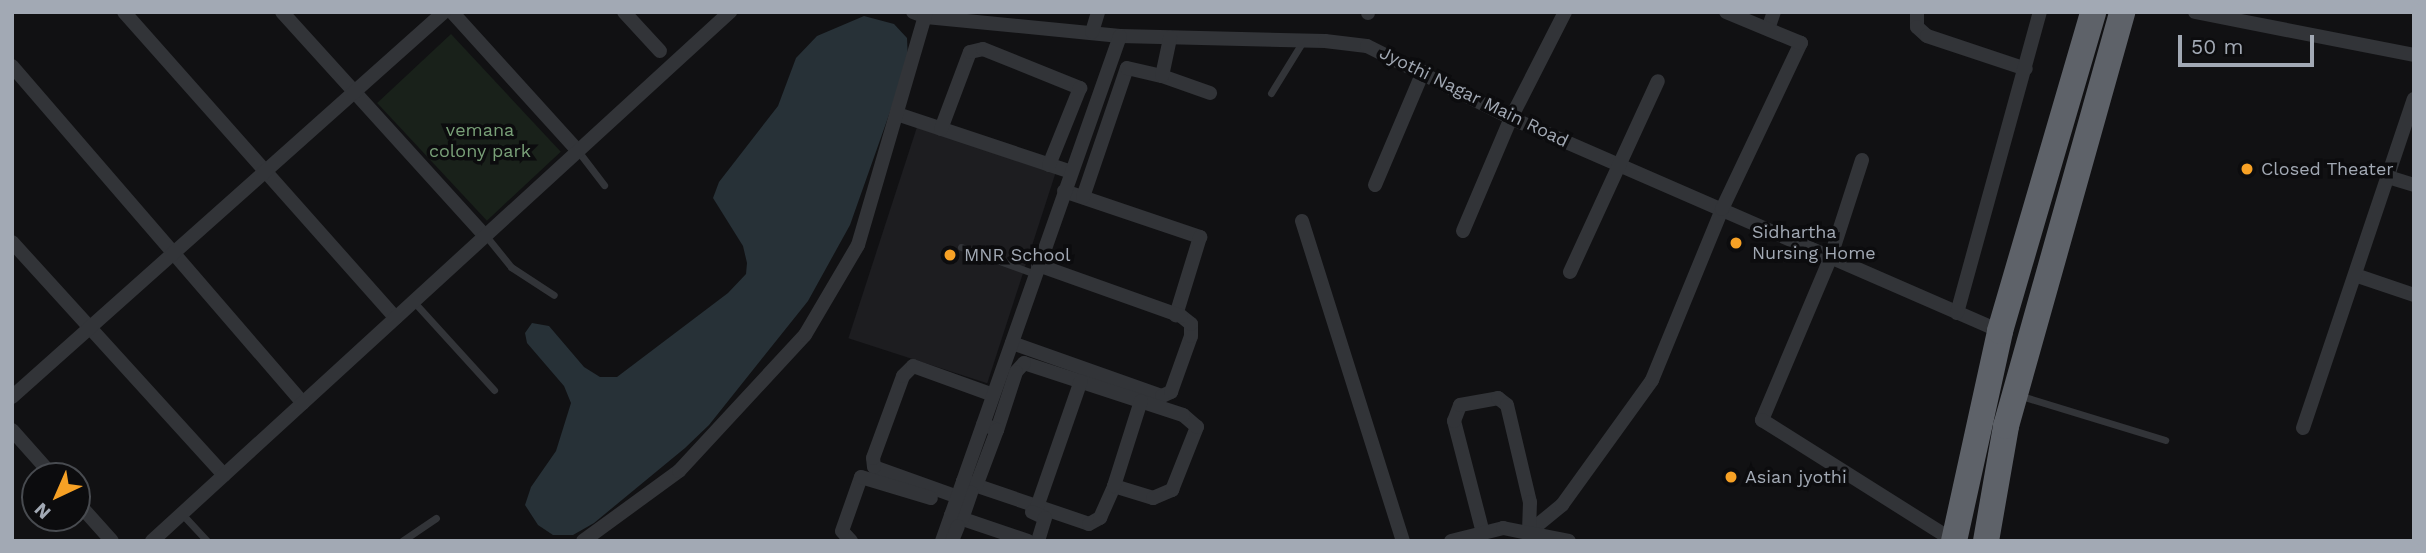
<!DOCTYPE html>
<style>
body{margin:0}
#map{position:relative;width:2426px;height:553px;overflow:hidden;background:#111113;font-family:"Work Sans",sans-serif}
div>[style]{position:absolute}
.built>*{inset:0;background:#1d1d20;transform-origin:0 0}
.green>*{inset:0;background:#19211a;transform-origin:0 0}
.water>*{inset:0;background:#273137}
.lane>*{height:7px;margin:-3.5px;padding:0 3.5px;transform-origin:3.5px;border-radius:3.5px;background:#323438}
.street>*{height:14px;margin:-7px;padding:0 7px;transform-origin:7px;border-radius:7px;background:#323438}
.highway>*{height:26px;margin:-13px;padding:0 13px;transform-origin:13px;border-radius:13px;background:#5e6269}
.dots>*{width:19px;height:19px;translate:-50% -50%;box-sizing:border-box;border:4px solid #0c0c0e;border-radius:50%}
span{translate:-50% -50%;white-space:nowrap;text-align:center;line-height:1.15;-webkit-text-stroke:7px #0c0c0e;paint-order:stroke}
.street-label{font-size:18px;color:#a2a9b4}
.park-label{font-size:18px;color:#79a078}
.poi-label{font-size:18px;color:#a2a9b4}
.left{translate:0 -50%;text-align:left}
.frame{position:absolute;inset:0;border:14px solid #a2a9b4;pointer-events:none}
.north{position:absolute;left:21px;top:462px;width:70px;height:70px;box-sizing:border-box;background:#0c0c0e;border:2px solid #484b50;border-radius:50%;rotate:224deg;font-size:19px;font-weight:700;line-height:28px;text-align:center;color:#a2a9b4}
.north::after{content:'';display:block;margin:auto;width:24px;height:32px;background:#f7a125;clip-path:polygon(50% 0,100% 100%,50% 72%,0 100%)}
.scale{position:absolute;left:2178px;top:35px;width:136px;height:32px;box-sizing:border-box;border:4px solid #a2a9b4;border-top:0;padding-left:9px;font-size:21px;line-height:24px;white-space:nowrap;color:#a2a9b4;-webkit-text-stroke:5px #0c0c0e;paint-order:stroke}
</style>
<div id="map">
<div class="built">
<div style="left:917px;top:127px;width:146px;height:222px;rotate:18deg"></div>
</div>
<div class="green">
<div style="left:451px;top:34px;width:161px;height:101px;rotate:47deg"></div>
</div>
<div class="water">
<div style="clip-path:polygon(864px 16px,894px 24px,907px 38px,908px 61px,850px 225px,808px 301px,709px 425px,685px 448px,594px 523px,573px 535px,553px 535px,538px 525px,525px 505px,531px 487px,556px 451px,571px 403px,564px 386px,527px 343px,525px 333px,532px 323px,549px 326px,584px 367px,600px 377px,617px 377px,728px 293px,746px 274px,747px 263px,743px 246px,713px 198px,719px 182px,778px 106px,796px 58px,817px 36px)"></div>
</div>
<div class="lane">
<div style="left:1271px;top:93px;width:61px;rotate:-58.4deg"></div>
<div style="left:578px;top:151px;width:43px;rotate:52.6deg"></div>
<div style="left:486px;top:236px;width:40px;rotate:51deg"></div>
<div style="left:511px;top:267px;width:51px;rotate:33.1deg"></div>
<div style="left:961px;top:247px;width:79px;rotate:20deg"></div>
<div style="left:414px;top:302px;width:119px;rotate:47.7deg"></div>
<div style="left:2018px;top:395px;width:154px;rotate:17deg"></div>
<div style="left:182px;top:514px;width:37px;rotate:47deg"></div>
<div style="left:402px;top:541px;width:41px;rotate:-34.1deg"></div>
</div>
<div class="street">
<div style="left:124px;top:12px;width:409px;rotate:48.4deg"></div>
<div style="left:282px;top:12px;width:302px;rotate:47.8deg"></div>
<div style="left:452px;top:12px;width:188px;rotate:47.8deg"></div>
<div style="left:624px;top:12px;width:53px;rotate:47.3deg"></div>
<div style="left:913px;top:12px;width:14px;rotate:21deg"></div>
<div style="left:926px;top:17px;width:195px;rotate:5.6deg"></div>
<div style="left:1120px;top:36px;width:205px;rotate:1.4deg"></div>
<div style="left:1325px;top:41px;width:42px;rotate:6.8deg"></div>
<div style="left:1367px;top:46px;width:161px;rotate:26.6deg"></div>
<div style="left:1511px;top:118px;width:533px;rotate:23.54deg"></div>
<div style="left:1917px;top:12px;width:15px;rotate:90deg"></div>
<div style="left:1917px;top:27px;width:13px;rotate:42deg"></div>
<div style="left:1927px;top:36px;width:104px;rotate:18.4deg"></div>
<div style="left:2195px;top:12px;width:223px;rotate:11.1deg"></div>
<div style="left:1368px;top:13px;width:1px;rotate:-90deg"></div>
<div style="left:1768px;top:29px;width:18px;rotate:-71deg"></div>
<div style="left:1092px;top:32px;width:21px;rotate:-73deg"></div>
<div style="left:12px;top:66px;width:445px;rotate:49.2deg"></div>
<div style="left:1162px;top:76px;width:51px;rotate:19.5deg"></div>
<div style="left:897px;top:114px;width:183px;rotate:18.4deg"></div>
<div style="left:941px;top:129px;width:82px;rotate:-69.4deg"></div>
<div style="left:970px;top:52px;width:13px;rotate:-13deg"></div>
<div style="left:983px;top:49px;width:105px;rotate:21.9deg"></div>
<div style="left:1080px;top:88px;width:83px;rotate:111.9deg"></div>
<div style="left:1862px;top:160px;width:104px;rotate:107.9deg"></div>
<div style="left:1830px;top:259px;width:175px;rotate:112.9deg"></div>
<div style="left:1762px;top:420px;width:227px;rotate:32.2deg"></div>
<div style="left:2388px;top:177px;width:27px;rotate:17deg"></div>
<div style="left:1375px;top:185px;width:123px;rotate:-67deg"></div>
<div style="left:1064px;top:191px;width:144px;rotate:18.7deg"></div>
<div style="left:1200px;top:237px;width:82px;rotate:107.1deg"></div>
<div style="left:1083px;top:197px;width:136px;rotate:-71.2deg"></div>
<div style="left:1127px;top:68px;width:36px;rotate:13deg"></div>
<div style="left:1162px;top:76px;width:39px;rotate:-78deg"></div>
<div style="left:1302px;top:221px;width:336px;rotate:72.5deg"></div>
<div style="left:1463px;top:231px;width:123px;rotate:-67deg"></div>
<div style="left:1511px;top:118px;width:119px;rotate:-63deg"></div>
<div style="left:12px;top:242px;width:315px;rotate:47.7deg"></div>
<div style="left:1570px;top:272px;width:210px;rotate:-65.3deg"></div>
<div style="left:2355px;top:275px;width:62px;rotate:18.7deg"></div>
<div style="left:1957px;top:313px;width:312px;rotate:-74.6deg"></div>
<div style="left:1012px;top:343px;width:159px;rotate:19.5deg"></div>
<div style="left:1162px;top:396px;width:10px;rotate:-24deg"></div>
<div style="left:1171px;top:392px;width:59px;rotate:-70.3deg"></div>
<div style="left:1191px;top:336px;width:12px;rotate:-90deg"></div>
<div style="left:1191px;top:324px;width:13px;rotate:-141deg"></div>
<div style="left:1181px;top:316px;width:152px;rotate:-160.4deg"></div>
<div style="left:12px;top:397px;width:579px;rotate:-41.71deg"></div>
<div style="left:2303px;top:428px;width:347px;rotate:-71.4deg"></div>
<div style="left:12px;top:430px;width:62px;rotate:48.3deg"></div>
<div style="left:963px;top:481px;width:133px;rotate:18.8deg"></div>
<div style="left:1089px;top:524px;width:13px;rotate:-29deg"></div>
<div style="left:1100px;top:518px;width:35px;rotate:-66deg"></div>
<div style="left:1114px;top:486px;width:41px;rotate:17.1deg"></div>
<div style="left:1153px;top:498px;width:21px;rotate:-23deg"></div>
<div style="left:1172px;top:490px;width:68px;rotate:-68.4deg"></div>
<div style="left:1197px;top:427px;width:18px;rotate:-139deg"></div>
<div style="left:1183px;top:415px;width:167px;rotate:-161.9deg"></div>
<div style="left:1024px;top:363px;width:12px;rotate:132deg"></div>
<div style="left:1016px;top:372px;width:61px;rotate:108.1deg"></div>
<div style="left:997px;top:430px;width:15px;rotate:-157deg"></div>
<div style="left:976px;top:486px;width:60px;rotate:-69.4deg"></div>
<div style="left:1114px;top:486px;width:89px;rotate:-72.4deg"></div>
<div style="left:958px;top:497px;width:89px;rotate:-160.3deg"></div>
<div style="left:874px;top:467px;width:9px;rotate:-96deg"></div>
<div style="left:873px;top:458px;width:87px;rotate:-69.9deg"></div>
<div style="left:903px;top:376px;width:14px;rotate:-45deg"></div>
<div style="left:913px;top:366px;width:85px;rotate:19.9deg"></div>
<div style="left:77px;top:502px;width:52px;rotate:48.1deg"></div>
<div style="left:1037px;top:507px;width:133px;rotate:-70.8deg"></div>
<div style="left:1032px;top:512px;width:14px;rotate:25deg"></div>
<div style="left:1045px;top:518px;width:24px;rotate:107deg"></div>
<div style="left:951px;top:515px;width:81px;rotate:18.7deg"></div>
<div style="left:962px;top:519px;width:28px;rotate:-71deg"></div>
<div style="left:1529px;top:532px;width:43px;rotate:-39.3deg"></div>
<div style="left:1562px;top:505px;width:154px;rotate:-54.2deg"></div>
<div style="left:1652px;top:380px;width:185px;rotate:-67.7deg"></div>
<div style="left:1722px;top:209px;width:184px;rotate:-64.6deg"></div>
<div style="left:1801px;top:43px;width:81px;rotate:-157.5deg"></div>
<div style="left:1483px;top:533px;width:116px;rotate:-104.5deg"></div>
<div style="left:1454px;top:421px;width:17px;rotate:-69deg"></div>
<div style="left:1460px;top:405px;width:39px;rotate:-10deg"></div>
<div style="left:1498px;top:398px;width:11px;rotate:38deg"></div>
<div style="left:1507px;top:405px;width:100px;rotate:76.7deg"></div>
<div style="left:1530px;top:502px;width:30px;rotate:92deg"></div>
<div style="left:152px;top:541px;width:784px;rotate:-42.47deg"></div>
<div style="left:583px;top:541px;width:119px;rotate:-36.1deg"></div>
<div style="left:679px;top:471px;width:185px;rotate:-47.2deg"></div>
<div style="left:805px;top:335px;width:104px;rotate:-59.5deg"></div>
<div style="left:858px;top:245px;width:243px;rotate:-73.7deg"></div>
<div style="left:851px;top:541px;width:13px;rotate:-132deg"></div>
<div style="left:842px;top:531px;width:57px;rotate:-70.6deg"></div>
<div style="left:861px;top:477px;width:73px;rotate:16.7deg"></div>
<div style="left:942px;top:541px;width:535px;rotate:-70.58deg"></div>
<div style="left:952px;top:541px;width:16px;rotate:-68deg"></div>
<div style="left:1451px;top:541px;width:54px;rotate:-14deg"></div>
<div style="left:1503px;top:528px;width:67px;rotate:11.1deg"></div>
</div>
<div class="highway">
<div style="left:1954px;top:541px;width:215px;rotate:-77.6deg"></div>
<div style="left:2000px;top:331px;width:332px;rotate:-73.7deg"></div>
<div style="left:1986px;top:541px;width:117px;rotate:-80.1deg"></div>
<div style="left:2006px;top:426px;width:430px;rotate:-74.3deg"></div>
</div>
<div class="dots">
<div style="left:2247px;top:169px;background:#f7a125"></div>
<div style="left:1736px;top:243px;background:#f7a125"></div>
<div style="left:950px;top:255px;background:#f7a125"></div>
<div style="left:1731px;top:477px;background:#f7a125"></div>
</div>
<div class="street-label">
<span style="left:1474px;top:97px;rotate:26deg">Jyothi Nagar Main Road</span>
</div>
<div class="park-label">
<span style="left:480px;top:141px">vemana<br>colony park</span>
</div>
<div class="poi-label">
<span class="left" style="left:2261px;top:169px">Closed Theater</span>
<span class="left" style="left:1752px;top:243px">Sidhartha<br>Nursing Home</span>
<span class="left" style="left:964px;top:255px">MNR School</span>
<span class="left" style="left:1745px;top:477px">Asian jyothi</span>
</div>
<div class="frame"></div>
<div class="north">N</div>
<div class="scale">50 m</div>
</div>
